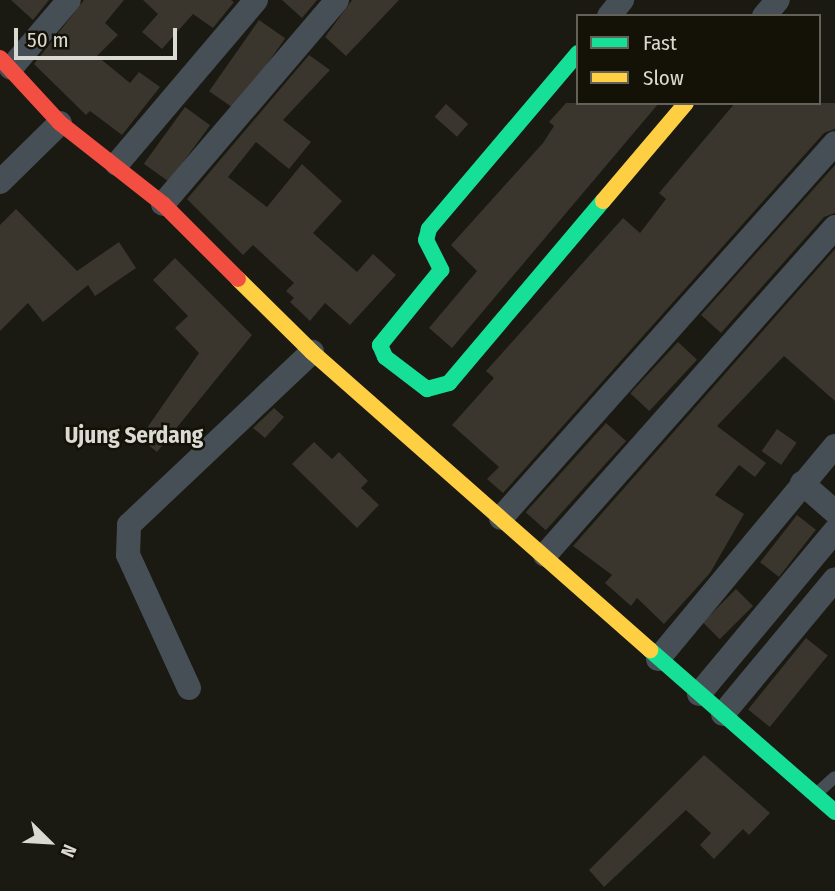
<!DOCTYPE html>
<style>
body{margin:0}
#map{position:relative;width:835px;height:891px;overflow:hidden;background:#1a1912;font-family:"Fira Sans Condensed",sans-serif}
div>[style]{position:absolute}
.building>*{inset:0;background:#3a352d;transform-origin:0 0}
.lane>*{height:12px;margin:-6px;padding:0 6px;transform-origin:6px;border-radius:6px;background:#464f55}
.street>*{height:24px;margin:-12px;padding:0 12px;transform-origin:12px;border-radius:12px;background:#464f55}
.fast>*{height:16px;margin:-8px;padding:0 8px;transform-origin:8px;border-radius:8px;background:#16e098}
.slow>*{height:16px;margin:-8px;padding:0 8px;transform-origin:8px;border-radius:8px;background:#ffcf43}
.jam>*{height:16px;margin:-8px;padding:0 8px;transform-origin:8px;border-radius:8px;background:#f24e42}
span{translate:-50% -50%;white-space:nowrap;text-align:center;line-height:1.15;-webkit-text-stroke:5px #141207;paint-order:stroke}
.quarter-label{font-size:23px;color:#dbdad2;font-weight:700}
.legend{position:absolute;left:576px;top:14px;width:245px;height:91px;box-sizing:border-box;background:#141207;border:2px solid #646258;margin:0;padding:9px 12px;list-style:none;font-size:21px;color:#dbdad2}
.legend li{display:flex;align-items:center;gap:14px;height:35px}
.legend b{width:35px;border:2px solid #646258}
.north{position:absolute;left:14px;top:807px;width:70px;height:70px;-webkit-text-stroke:5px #141207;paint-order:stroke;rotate:114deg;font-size:19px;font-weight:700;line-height:28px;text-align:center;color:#dbdad2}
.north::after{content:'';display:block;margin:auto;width:24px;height:32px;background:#dbdad2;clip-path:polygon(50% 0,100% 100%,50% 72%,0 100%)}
.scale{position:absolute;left:14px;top:28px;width:163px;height:32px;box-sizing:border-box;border:4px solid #dbdad2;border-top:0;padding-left:9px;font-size:21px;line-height:24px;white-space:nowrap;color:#dbdad2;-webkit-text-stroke:5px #141207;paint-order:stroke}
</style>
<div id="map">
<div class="building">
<div style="clip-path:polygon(11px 0,49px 0,33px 20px)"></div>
<div style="clip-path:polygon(84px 0,124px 0,105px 23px,118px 35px,97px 56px,130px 83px,139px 72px,160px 87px,122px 135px,90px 111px,86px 115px,34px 64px)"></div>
<div style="clip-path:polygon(143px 0,231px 0,234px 2px,213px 28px,193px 14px,162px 49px,142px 32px,158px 14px)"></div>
<div style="clip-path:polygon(282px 0,317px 0,302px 18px)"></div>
<div style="clip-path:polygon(352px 0,399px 0,346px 56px,325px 37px)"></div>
<div style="left:259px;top:20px;width:32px;height:87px;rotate:35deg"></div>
<div style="clip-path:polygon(309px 55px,330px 70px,283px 120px,311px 142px,289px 169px,256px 142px,228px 177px,267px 207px,302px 164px,342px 201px,313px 233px,357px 272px,373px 254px,396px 275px,350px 325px,325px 303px,310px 321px,290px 302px,294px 298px,286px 291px,294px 283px,253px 245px,243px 255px,187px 199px)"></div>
<div style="clip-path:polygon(566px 103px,659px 103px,452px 348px,429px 328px,477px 271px,451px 245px,543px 143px,554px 126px,549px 122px)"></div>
<div style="clip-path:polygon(735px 103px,835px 103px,835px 129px,824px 133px,503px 493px,487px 479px,499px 467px,452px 425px,494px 378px,486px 371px,623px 218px,640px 233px,666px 199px,659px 193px)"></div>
<div style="left:446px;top:104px;width:30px;height:17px;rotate:42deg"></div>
<div style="left:185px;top:107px;width:31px;height:70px;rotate:36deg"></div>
<div style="clip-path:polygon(835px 165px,835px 213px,824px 217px,721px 333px,701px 315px)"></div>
<div style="clip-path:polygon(16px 209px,77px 271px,119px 242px,136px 268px,95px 296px,88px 285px,43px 322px,28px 303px,0 331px,0 225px)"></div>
<div style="clip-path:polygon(835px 249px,835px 401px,784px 356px,717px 426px,766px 463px,755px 477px,739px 465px,715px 495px,744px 514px,710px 573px,664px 624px,637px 598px,631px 606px,605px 583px,612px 575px,573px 546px)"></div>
<div style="clip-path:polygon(175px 258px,252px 335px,157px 452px,140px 438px,199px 353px,175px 328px,188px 316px,153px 280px)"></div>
<div style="left:678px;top:342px;width:26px;height:70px;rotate:43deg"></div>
<div style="clip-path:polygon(274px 408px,284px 417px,265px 438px,253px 428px)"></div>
<div style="left:606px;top:423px;width:27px;height:120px;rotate:42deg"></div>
<div style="left:777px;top:429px;width:24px;height:27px;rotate:35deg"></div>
<div style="clip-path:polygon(314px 442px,332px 459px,339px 452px,368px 481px,361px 488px,379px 505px,357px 528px,292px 464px)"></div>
<div style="left:797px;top:515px;width:24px;height:60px;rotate:38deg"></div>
<div style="left:736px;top:589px;width:24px;height:47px;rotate:45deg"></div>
<div style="left:806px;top:638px;width:28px;height:92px;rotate:39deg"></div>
<div style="clip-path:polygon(704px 755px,770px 813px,749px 835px,743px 829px,714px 859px,700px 845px,711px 833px,686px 810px,604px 887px,589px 870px)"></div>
</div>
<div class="lane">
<div style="left:816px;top:794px;width:25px;rotate:-42deg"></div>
</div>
<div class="street">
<div style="left:609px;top:16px;width:21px;rotate:-51deg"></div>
<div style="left:764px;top:16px;width:21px;rotate:-49deg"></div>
<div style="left:11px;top:68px;width:89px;rotate:-49.5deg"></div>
<div style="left:117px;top:164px;width:215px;rotate:-49.7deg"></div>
<div style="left:0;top:182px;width:84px;rotate:-44.5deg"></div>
<div style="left:163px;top:204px;width:268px;rotate:-49.5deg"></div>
<div style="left:802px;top:483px;width:44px;rotate:41.3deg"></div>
<div style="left:501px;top:518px;width:502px;rotate:-48.31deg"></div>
<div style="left:545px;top:555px;width:438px;rotate:-48.5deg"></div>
<div style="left:658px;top:659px;width:277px;rotate:-50.3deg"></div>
<div style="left:189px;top:688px;width:146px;rotate:-114.6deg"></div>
<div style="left:128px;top:555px;width:30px;rotate:-88deg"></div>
<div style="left:129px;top:525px;width:252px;rotate:-43.4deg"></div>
<div style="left:699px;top:694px;width:212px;rotate:-50.2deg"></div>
<div style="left:723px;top:714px;width:175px;rotate:-50.3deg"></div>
</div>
<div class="fast">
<div style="left:578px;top:53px;width:231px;rotate:130.3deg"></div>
<div style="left:429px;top:229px;width:11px;rotate:105deg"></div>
<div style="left:426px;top:240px;width:34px;rotate:63deg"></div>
<div style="left:441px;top:270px;width:97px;rotate:129.1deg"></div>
<div style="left:380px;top:345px;width:13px;rotate:67deg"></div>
<div style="left:385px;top:357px;width:53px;rotate:37.3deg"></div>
<div style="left:427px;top:389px;width:23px;rotate:-15deg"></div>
<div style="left:449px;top:383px;width:238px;rotate:-49.8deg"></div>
<div style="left:650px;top:650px;width:246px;rotate:41.2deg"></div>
</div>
<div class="slow">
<div style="left:603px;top:201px;width:128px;rotate:-49.7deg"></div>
<div style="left:238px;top:279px;width:104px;rotate:44.6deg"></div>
<div style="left:312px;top:352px;width:451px;rotate:41.4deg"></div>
</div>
<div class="jam">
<div style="left:0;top:58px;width:88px;rotate:47.3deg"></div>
<div style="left:60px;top:123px;width:131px;rotate:38.2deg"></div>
<div style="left:163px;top:204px;width:106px;rotate:45deg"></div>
</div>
<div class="quarter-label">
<span style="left:134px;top:435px">Ujung Serdang</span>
</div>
<ul class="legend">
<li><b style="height:9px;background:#16e098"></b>Fast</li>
<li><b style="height:9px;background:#ffcf43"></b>Slow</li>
</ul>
<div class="north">N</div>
<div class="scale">50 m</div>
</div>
